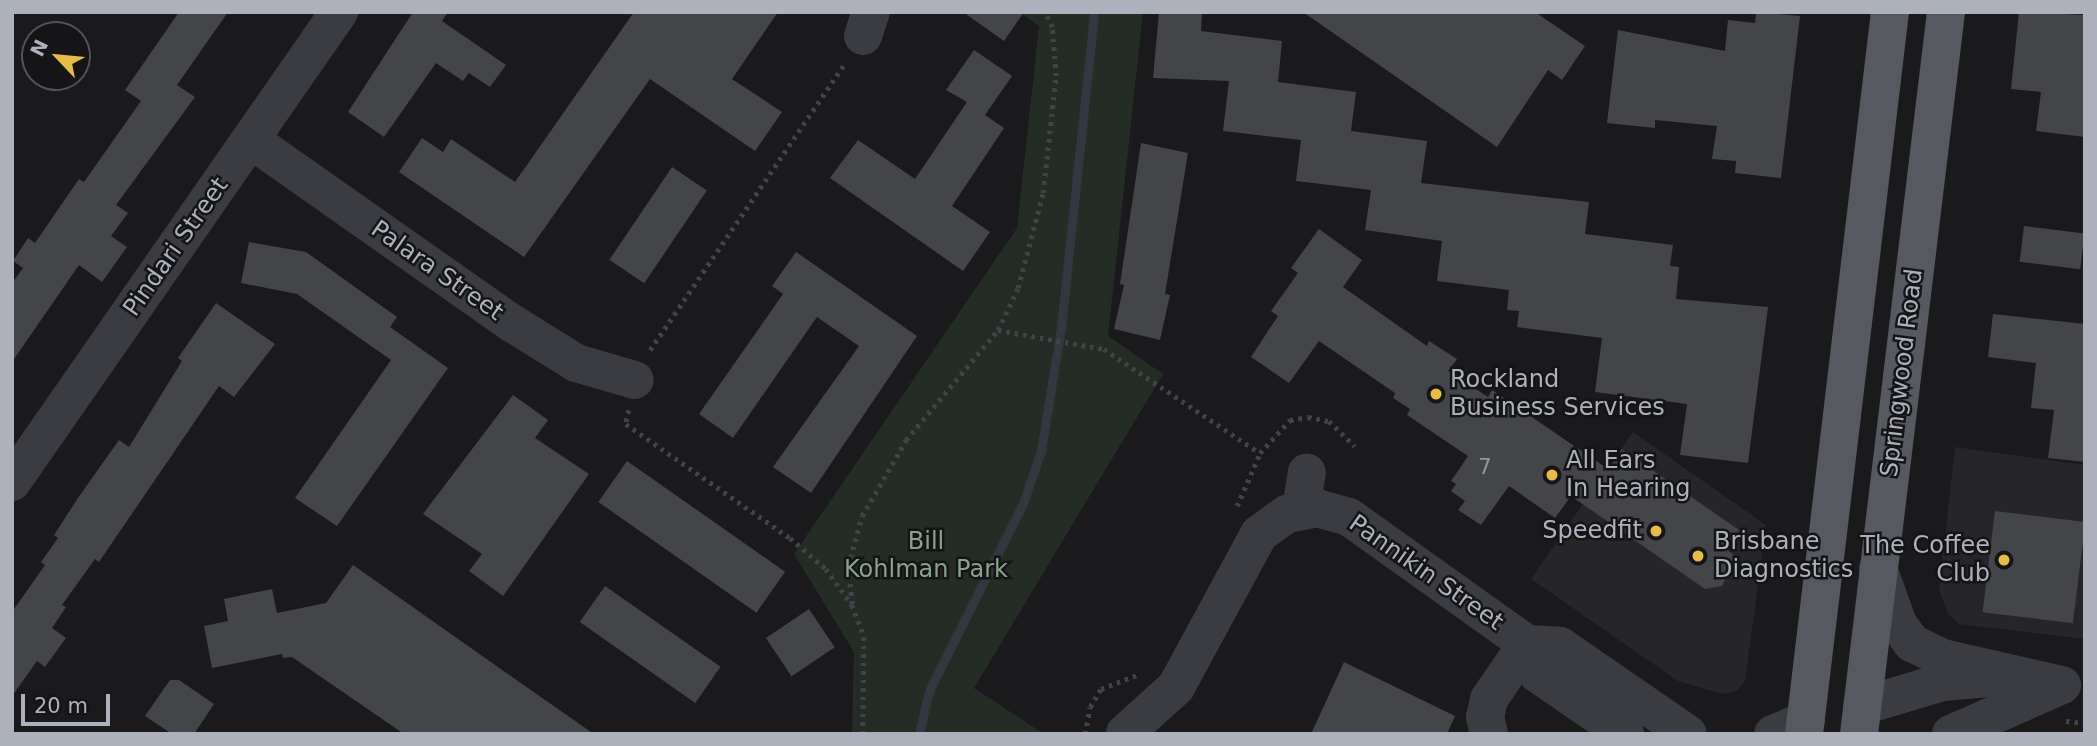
<!DOCTYPE html>
<style>
body{margin:0}
#map{position:relative;width:2097px;height:746px;overflow:hidden;background:#1a1a1c;font-family:"DejaVu Sans",sans-serif}
div>[style]{position:absolute}
.built>*{inset:0;background:#262629}
.green>*{inset:0;background:#242c26}
.stream>*{height:9px;margin:-4.5px;padding:0 4.5px;transform-origin:4.5px;border-radius:4.5px;background:#313840}
.building>*{inset:0;background:#444549;transform-origin:0 0}
.path>*{height:4.5px;margin-top:-2.25px;transform-origin:0;background:repeating-linear-gradient(90deg,#414348 0 3.5px,transparent 0 8.5px)}
.minor>*{height:38px;margin:-19px;padding:0 19px;transform-origin:19px;border-radius:19px;background:#3b3c41}
.major>*{height:38px;margin:-19px;padding:0 19px;transform-origin:19px;border-radius:19px;background:#575960}
.dots>*{width:19px;height:19px;translate:-50% -50%;box-sizing:border-box;border:4px solid #151517;border-radius:50%}
span{translate:-50% -50%;white-space:nowrap;text-align:center;line-height:1.15;-webkit-text-stroke:5px #151517;paint-order:stroke}
.number-label{font-size:21px;color:#93969e}
.number-label span{-webkit-text-stroke-width:0}
.street-label{font-size:24px;color:#adb1bb}
.poi-label{font-size:24px;color:#adb1bb}
.left{translate:0 -50%;text-align:left}
.right{translate:-100% -50%;text-align:right}
.park-label{font-size:24px;color:#86a48a}
.frame{position:absolute;inset:0;border:14px solid #adb1bb;pointer-events:none}
.north{position:absolute;left:21px;top:21px;width:70px;height:70px;box-sizing:border-box;background:#151517;border:2px solid #525359;border-radius:50%;rotate:296deg;font-size:19px;font-weight:700;line-height:28px;text-align:center;color:#adb1bb}
.north::after{content:'';display:block;margin:auto;width:24px;height:32px;background:#e7bb47;clip-path:polygon(50% 0,100% 100%,50% 72%,0 100%)}
.scale{position:absolute;left:21px;top:694px;width:89px;height:32px;box-sizing:border-box;border:4px solid #adb1bb;border-top:0;padding-left:9px;font-size:21px;line-height:24px;white-space:nowrap;color:#adb1bb;-webkit-text-stroke:5px #151517;paint-order:stroke}
</style>
<div id="map">
<div class="built">
<div style="clip-path:polygon(1633px 432px,1766px 525px,1745px 681px,1737px 691px,1722px 694px,1678px 681px,1531px 579px)"></div>
<div style="clip-path:polygon(1955px 447px,2085px 465px,2085px 639px,1959px 624px,1948px 614px,1939px 589px)"></div>
</div>
<div class="green">
<div style="clip-path:polygon(1019px 12px,1143px 12px,1108px 336px,1163px 374px,974px 688px,1044px 734px,852px 734px,854px 652px,794px 554px,1017px 228px,1039px 26px)"></div>
</div>
<div class="stream">
<div style="left:919px;top:734px;width:44px;rotate:-76.9deg"></div>
<div style="left:929px;top:691px;width:210px;rotate:-63.4deg"></div>
<div style="left:1023px;top:503px;width:55px;rotate:-70.9deg"></div>
<div style="left:1041px;top:451px;width:125px;rotate:-80.8deg"></div>
<div style="left:1061px;top:328px;width:318px;rotate:-84deg"></div>
</div>
<div class="building">
<div style="clip-path:polygon(179px 12px,228px 12px,177px 85px,195px 97px,116px 205px,128px 213px,111px 236px,127px 247px,102px 282px,79px 265px,12px 362px,12px 283px,23px 268px,13px 261px,28px 238px,35px 243px,79px 179px,84px 182px,141px 101px,125px 90px)"></div>
<div style="clip-path:polygon(413px 12px,448px 12px,442px 21px,506px 65px,490px 87px,469px 73px,463px 81px,436px 63px,384px 137px,348px 112px)"></div>
<div style="clip-path:polygon(634px 12px,778px 12px,732px 79px,782px 112px,755px 151px,650px 79px,524px 257px,399px 172px,422px 138px,443px 152px,451px 139px,515px 182px)"></div>
<div style="clip-path:polygon(963px 12px,1024px 12px,1004px 41px)"></div>
<div style="clip-path:polygon(1159px 12px,1202px 12px,1201px 31px,1282px 41px,1278px 82px,1356px 92px,1351px 131px,1427px 141px,1421px 183px,1589px 202px,1585px 234px,1673px 245px,1670px 266px,1679px 267px,1676px 299px,1768px 307px,1748px 463px,1680px 455px,1687px 404px,1595px 392px,1602px 338px,1517px 327px,1519px 311px,1507px 310px,1509px 290px,1437px 281px,1442px 241px,1365px 230px,1371px 190px,1296px 181px,1301px 140px,1223px 131px,1229px 81px,1153px 78px)"></div>
<div style="clip-path:polygon(1303px 12px,1535px 12px,1585px 46px,1562px 80px,1548px 70px,1497px 147px)"></div>
<div style="clip-path:polygon(1756px 12px,1800px 16px,1781px 178px,1735px 173px,1736px 161px,1712px 159px,1717px 126px,1655px 120px,1655px 128px,1607px 123px,1618px 30px,1725px 51px,1728px 20px,1755px 23px)"></div>
<div style="clip-path:polygon(2019px 12px,2085px 15px,2085px 137px,2036px 131px,2041px 92px,2011px 89px)"></div>
<div style="clip-path:polygon(974px 50px,1012px 76px,985px 115px,1004px 128px,952px 206px,990px 232px,963px 271px,830px 178px,858px 140px,915px 179px,967px 102px,946px 90px)"></div>
<div style="clip-path:polygon(1141px 143px,1188px 153px,1165px 294px,1170px 295px,1160px 340px,1114px 329px,1124px 285px,1120px 284px)"></div>
<div style="left:672px;top:167px;width:42px;height:112px;rotate:34deg"></div>
<div style="left:2024px;top:226px;width:61px;height:36px;rotate:7deg"></div>
<div style="clip-path:polygon(1319px 229px,1362px 260px,1343px 287px,1427px 346px,1429px 341px,1457px 359px,1448px 371px,1488px 397px,1492px 390px,1608px 469px,1622px 449px,1739px 530px,1726px 549px,1736px 557px,1722px 586px,1705px 589px,1571px 496px,1555px 518px,1509px 486px,1481px 525px,1458px 510px,1465px 501px,1451px 491px,1456px 484px,1451px 481px,1468px 456px,1407px 415px,1410px 409px,1393px 398px,1395px 393px,1319px 341px,1289px 383px,1251px 357px,1278px 316px,1271px 311px,1298px 273px,1291px 268px)"></div>
<div style="clip-path:polygon(249px 242px,306px 252px,397px 317px,390px 327px,448px 368px,337px 526px,295px 498px,391px 360px,297px 294px,241px 283px)"></div>
<div style="clip-path:polygon(796px 252px,917px 336px,811px 493px,773px 467px,859px 346px,817px 317px,733px 438px,699px 414px,783px 294px,772px 286px)"></div>
<div style="clip-path:polygon(216px 303px,275px 344px,234px 397px,219px 386px,99px 562px,95px 559px,62px 605px,66px 607px,52px 628px,66px 638px,45px 667px,37px 661px,12px 696px,12px 612px,45px 565px,41px 562px,58px 538px,54px 535px,78px 498px,119px 440px,129px 447px,182px 361px,178px 358px)"></div>
<div style="clip-path:polygon(1993px 314px,2085px 324px,2085px 462px,2048px 458px,2054px 410px,2031px 408px,2036px 363px,1988px 357px)"></div>
<div style="clip-path:polygon(513px 395px,548px 420px,535px 438px,589px 474px,503px 596px,469px 571px,482px 554px,423px 514px)"></div>
<div style="left:627px;top:461px;width:193px;height:50px;rotate:35deg"></div>
<div style="left:1995px;top:511px;width:91px;height:102px;rotate:7deg"></div>
<div style="clip-path:polygon(353px 565px,515px 679px,594px 734px,404px 734px,292px 657px,283px 658px,282px 654px,212px 668px,204px 626px,228px 621px,224px 599px,272px 589px,277px 613px,326px 603px)"></div>
<div style="left:605px;top:586px;width:141px;height:44px;rotate:35deg"></div>
<div style="left:809px;top:609px;width:46px;height:52px;rotate:56deg"></div>
<div style="clip-path:polygon(1344px 662px,1455px 716px,1447px 734px,1311px 734px)"></div>
<div style="clip-path:polygon(170px 680px,179px 680px,214px 704px,194px 734px,172px 734px,145px 716px)"></div>
</div>
<div class="path">
<div style="left:998px;top:330px;width:108px;rotate:10.2deg"></div>
<div style="left:1104px;top:349px;width:187px;rotate:33.7deg"></div>
<div style="left:650px;top:350px;width:348px;rotate:-55.8deg"></div>
<div style="left:629px;top:410px;width:14px;rotate:102deg"></div>
<div style="left:626px;top:424px;width:200px;rotate:34.8deg"></div>
<div style="left:790px;top:538px;width:48px;rotate:40.7deg"></div>
<div style="left:826px;top:569px;width:44px;rotate:54.2deg"></div>
<div style="left:852px;top:605px;width:34px;rotate:69deg"></div>
<div style="left:864px;top:637px;width:97px;rotate:90.6deg"></div>
<div style="left:1237px;top:506px;width:58px;rotate:-66.5deg"></div>
<div style="left:1260px;top:453px;width:45px;rotate:-47.7deg"></div>
<div style="left:1290px;top:420px;width:18px;rotate:-9deg"></div>
<div style="left:1308px;top:417px;width:21px;rotate:11deg"></div>
<div style="left:1329px;top:421px;width:36px;rotate:44deg"></div>
<div style="left:852px;top:604px;width:38px;rotate:-96deg"></div>
<div style="left:848px;top:566px;width:52px;rotate:-74.4deg"></div>
<div style="left:862px;top:516px;width:88px;rotate:-59.9deg"></div>
<div style="left:906px;top:440px;width:143px;rotate:-50.1deg"></div>
<div style="left:998px;top:330px;width:47px;rotate:-64.5deg"></div>
<div style="left:1018px;top:288px;width:98px;rotate:-75.3deg"></div>
<div style="left:1043px;top:193px;width:118px;rotate:-83.7deg"></div>
<div style="left:1056px;top:76px;width:49px;rotate:-94.7deg"></div>
<div style="left:1052px;top:27px;width:17px;rotate:-115deg"></div>
<div style="left:2066px;top:721px;width:19px;rotate:6deg"></div>
<div style="left:1085px;top:734px;width:27px;rotate:-80deg"></div>
<div style="left:1090px;top:707px;width:21px;rotate:-59deg"></div>
<div style="left:1101px;top:689px;width:41px;rotate:-21.5deg"></div>
</div>
<div class="minor">
<div style="left:863px;top:36px;width:25px;rotate:-72deg"></div>
<div style="left:251px;top:140px;width:317px;rotate:35.1deg"></div>
<div style="left:510px;top:322px;width:78px;rotate:31.8deg"></div>
<div style="left:576px;top:363px;width:61px;rotate:16.1deg"></div>
<div style="left:12px;top:482px;width:573px;rotate:-55.17deg"></div>
<div style="left:1301px;top:509px;width:37px;rotate:-81deg"></div>
<div style="left:1878px;top:568px;width:59px;rotate:70.3deg"></div>
<div style="left:1898px;top:624px;width:24px;rotate:54deg"></div>
<div style="left:1912px;top:643px;width:34px;rotate:26deg"></div>
<div style="left:1943px;top:658px;width:122px;rotate:12.8deg"></div>
<div style="left:1527px;top:644px;width:32px;rotate:70deg"></div>
<div style="left:1538px;top:674px;width:106px;rotate:34.6deg"></div>
<div style="left:1862px;top:706px;width:84px;rotate:-16.5deg"></div>
<div style="left:1943px;top:682px;width:46px;rotate:-5deg"></div>
<div style="left:1125px;top:733px;width:69px;rotate:-42deg"></div>
<div style="left:1176px;top:687px;width:174px;rotate:-61.5deg"></div>
<div style="left:1259px;top:534px;width:34px;rotate:-36deg"></div>
<div style="left:1287px;top:514px;width:31px;rotate:-11deg"></div>
<div style="left:1317px;top:508px;width:33px;rotate:16deg"></div>
<div style="left:1349px;top:517px;width:219px;rotate:35.5deg"></div>
<div style="left:1527px;top:644px;width:33px;rotate:3deg"></div>
<div style="left:1560px;top:646px;width:155px;rotate:34.5deg"></div>
<div style="left:1489px;top:734px;width:17px;rotate:-103deg"></div>
<div style="left:1485px;top:717px;width:18px;rotate:-77deg"></div>
<div style="left:1489px;top:699px;width:67px;rotate:-55.4deg"></div>
<div style="left:1773px;top:734px;width:36px;rotate:-23deg"></div>
<div style="left:1951px;top:734px;width:121px;rotate:-23.8deg"></div>
</div>
<div class="major">
<div style="left:1804px;top:734px;width:727px;rotate:-83.21deg"></div>
<div style="left:1859px;top:734px;width:727px;rotate:-83.13deg"></div>
</div>
<div class="dots">
<div style="left:1436px;top:394px;background:#e7bb47"></div>
<div style="left:1552px;top:475px;background:#e7bb47"></div>
<div style="left:1656px;top:531px;background:#e7bb47"></div>
<div style="left:1698px;top:556px;background:#e7bb47"></div>
<div style="left:2004px;top:560px;background:#e7bb47"></div>
</div>
<div class="number-label">
<span style="left:1485px;top:467px">7</span>
</div>
<div class="street-label">
<span style="left:176px;top:247px;rotate:-55deg">Pindari Street</span>
<span style="left:437px;top:271px;rotate:35deg">Palara Street</span>
<span style="left:1902px;top:373px;rotate:-83deg">Springwood Road</span>
<span style="left:1426px;top:573px;rotate:35deg">Pannikin Street</span>
</div>
<div class="poi-label">
<span class="left" style="left:1450px;top:394px">Rockland<br>Business Services</span>
<span class="left" style="left:1566px;top:475px">All Ears<br>In Hearing</span>
<span class="right" style="left:1642px;top:531px">Speedfit</span>
<span class="left" style="left:1714px;top:556px">Brisbane<br>Diagnostics</span>
<span class="right" style="left:1990px;top:560px">The Coffee<br>Club</span>
</div>
<div class="park-label">
<span style="left:926px;top:556px">Bill<br>Kohlman Park</span>
</div>
<div class="frame"></div>
<div class="north">N</div>
<div class="scale">20 m</div>
</div>
